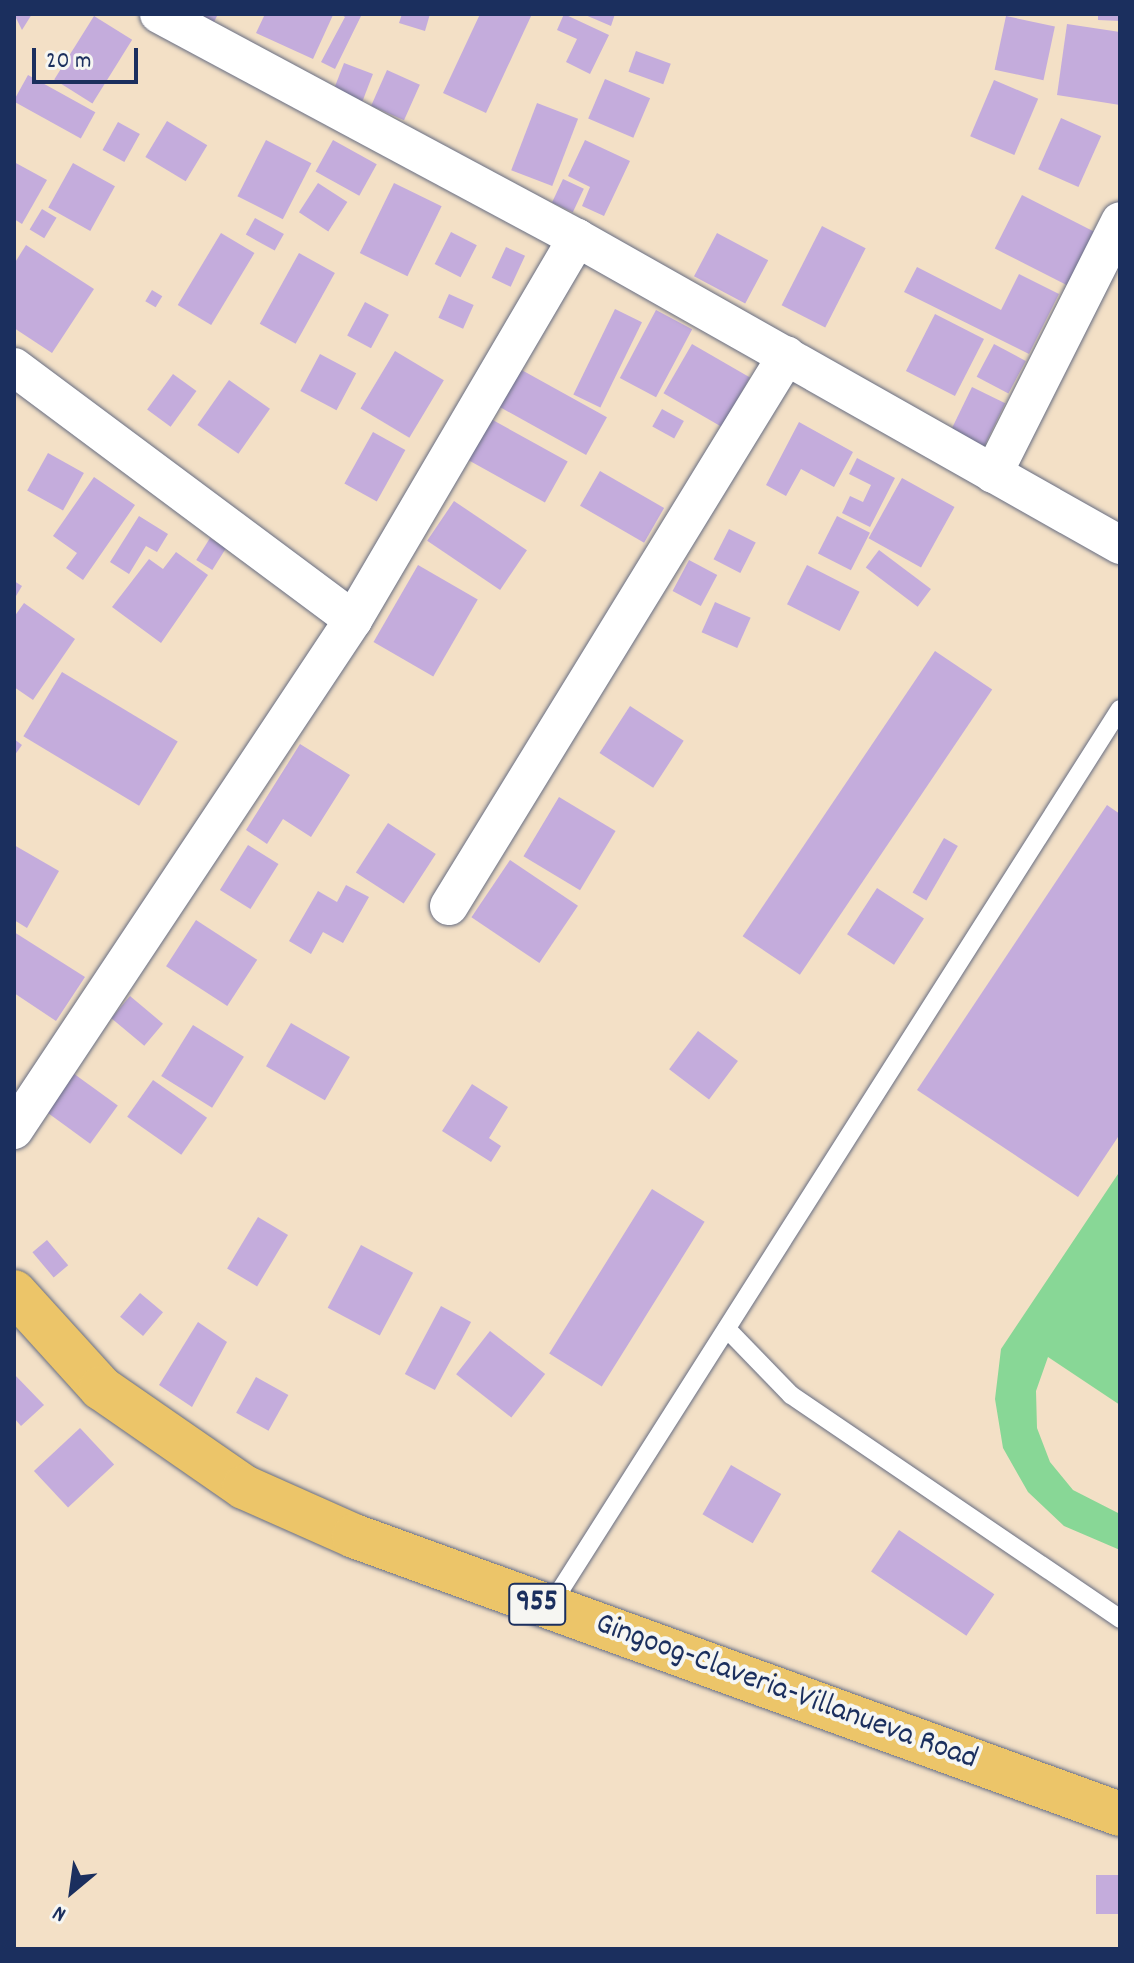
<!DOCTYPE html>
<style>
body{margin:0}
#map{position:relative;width:1134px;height:1963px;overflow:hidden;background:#f3e0c6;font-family:Dekko,sans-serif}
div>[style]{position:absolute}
.green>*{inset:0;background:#88d796}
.building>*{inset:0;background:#c4acdc;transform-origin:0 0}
.roads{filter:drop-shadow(0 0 2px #676d82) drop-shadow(0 0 2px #676d82)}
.service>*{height:18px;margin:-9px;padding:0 9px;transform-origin:9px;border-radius:9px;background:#fff}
.minor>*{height:38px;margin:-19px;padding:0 19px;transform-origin:19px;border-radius:19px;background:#fff}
.primary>*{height:44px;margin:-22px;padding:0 22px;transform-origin:22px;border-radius:22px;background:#ecc569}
span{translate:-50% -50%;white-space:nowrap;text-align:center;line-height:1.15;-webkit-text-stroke:8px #f6f6f2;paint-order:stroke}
.shield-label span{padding:2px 6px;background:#f6f6f2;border:2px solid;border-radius:6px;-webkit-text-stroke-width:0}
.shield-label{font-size:30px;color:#1b2f5e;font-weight:700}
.street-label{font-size:32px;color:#1b2f5e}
.frame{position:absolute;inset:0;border:16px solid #1b2f5e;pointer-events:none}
.north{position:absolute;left:32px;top:1851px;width:80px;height:80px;-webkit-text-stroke:6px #f6f6f2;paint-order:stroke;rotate:209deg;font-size:22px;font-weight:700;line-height:32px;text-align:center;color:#1b2f5e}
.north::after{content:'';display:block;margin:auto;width:28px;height:36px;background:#1b2f5e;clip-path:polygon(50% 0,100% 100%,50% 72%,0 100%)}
.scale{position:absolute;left:32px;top:48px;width:106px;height:36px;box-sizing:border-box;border:4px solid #1b2f5e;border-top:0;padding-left:10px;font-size:24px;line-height:28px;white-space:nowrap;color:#1b2f5e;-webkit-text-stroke:6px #f6f6f2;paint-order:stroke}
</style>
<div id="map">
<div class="green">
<div style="clip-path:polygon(1120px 1171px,1120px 1405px,1048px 1357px,1036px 1391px,1037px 1428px,1050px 1462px,1073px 1490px,1120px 1514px,1120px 1550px,1064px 1526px,1028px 1492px,1003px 1448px,995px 1399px,1001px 1349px)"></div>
</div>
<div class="building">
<div style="clip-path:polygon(14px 14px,32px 14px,22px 30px)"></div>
<div style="clip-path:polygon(182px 14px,218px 14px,211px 28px)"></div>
<div style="clip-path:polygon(265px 14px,331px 14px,333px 15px,313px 59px,256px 33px)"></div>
<div style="clip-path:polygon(340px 14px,362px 14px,335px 69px,321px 62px,345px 17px)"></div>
<div style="clip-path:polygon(402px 14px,430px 14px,425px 31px,399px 23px)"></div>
<div style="clip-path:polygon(480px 14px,532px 14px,486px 113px,443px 93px)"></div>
<div style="clip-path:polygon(564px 14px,609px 35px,590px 74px,566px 62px,577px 39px,557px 30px)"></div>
<div style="clip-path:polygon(583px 14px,615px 14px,611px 26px)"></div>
<div style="clip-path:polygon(1098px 14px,1120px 14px,1120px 21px,1098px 20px)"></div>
<div style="left:94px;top:16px;width:45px;height:75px;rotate:32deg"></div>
<div style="left:1006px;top:16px;width:50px;height:55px;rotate:12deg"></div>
<div style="clip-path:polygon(1067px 24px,1120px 32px,1120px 105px,1057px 95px)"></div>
<div style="left:636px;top:51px;width:37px;height:22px;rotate:20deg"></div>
<div style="left:344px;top:63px;width:31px;height:30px;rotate:21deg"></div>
<div style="left:387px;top:70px;width:36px;height:39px;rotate:24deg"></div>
<div style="left:28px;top:75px;width:77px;height:30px;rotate:29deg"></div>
<div style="left:605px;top:79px;width:49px;height:43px;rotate:23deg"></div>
<div style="left:994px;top:80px;width:48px;height:61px;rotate:23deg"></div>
<div style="left:537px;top:103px;width:44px;height:72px;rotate:21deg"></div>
<div style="left:1061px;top:118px;width:44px;height:56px;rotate:24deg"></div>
<div style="left:167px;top:121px;width:47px;height:42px;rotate:31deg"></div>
<div style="left:118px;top:122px;width:25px;height:32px;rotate:29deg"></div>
<div style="left:266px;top:140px;width:51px;height:63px;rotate:27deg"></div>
<div style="left:333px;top:140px;width:50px;height:36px;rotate:29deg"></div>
<div style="clip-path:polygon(585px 140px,630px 161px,604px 216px,582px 206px,590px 187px,568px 176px)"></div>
<div style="clip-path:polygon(14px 162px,47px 180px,22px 224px,14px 219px)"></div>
<div style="left:73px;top:163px;width:48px;height:51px;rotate:29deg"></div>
<div style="left:563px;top:179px;width:23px;height:26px;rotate:25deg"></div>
<div style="left:318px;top:183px;width:35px;height:35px;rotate:33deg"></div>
<div style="left:394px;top:183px;width:53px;height:78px;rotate:26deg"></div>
<div style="left:1022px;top:195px;width:90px;height:60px;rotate:27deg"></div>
<div style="left:42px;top:209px;width:17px;height:24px;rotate:31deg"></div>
<div style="left:255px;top:218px;width:33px;height:19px;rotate:29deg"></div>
<div style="left:822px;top:226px;width:49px;height:89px;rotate:27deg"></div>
<div style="left:451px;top:232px;width:29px;height:36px;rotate:27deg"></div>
<div style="left:221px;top:233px;width:39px;height:84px;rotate:31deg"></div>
<div style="left:717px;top:233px;width:58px;height:49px;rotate:28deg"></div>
<div style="clip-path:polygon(26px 245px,94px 289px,52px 353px,14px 328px,14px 264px)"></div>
<div style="left:506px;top:247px;width:21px;height:34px;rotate:25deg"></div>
<div style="left:299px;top:253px;width:41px;height:81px;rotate:29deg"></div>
<div style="clip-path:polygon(917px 267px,1001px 310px,1019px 274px,1059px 294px,1029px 354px,904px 292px)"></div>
<div style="left:152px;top:290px;width:12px;height:13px;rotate:31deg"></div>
<div style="left:449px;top:294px;width:27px;height:26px;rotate:24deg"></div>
<div style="left:365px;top:302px;width:27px;height:38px;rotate:28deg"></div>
<div style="left:615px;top:309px;width:30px;height:95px;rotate:26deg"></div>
<div style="left:656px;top:310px;width:41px;height:77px;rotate:28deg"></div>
<div style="left:935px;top:314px;width:55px;height:64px;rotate:27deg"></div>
<div style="left:692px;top:344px;width:67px;height:57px;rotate:30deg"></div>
<div style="left:994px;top:344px;width:36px;height:37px;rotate:28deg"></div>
<div style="left:395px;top:351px;width:57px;height:67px;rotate:31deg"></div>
<div style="left:320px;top:354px;width:41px;height:42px;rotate:28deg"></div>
<div style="left:509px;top:363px;width:112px;height:43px;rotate:29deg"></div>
<div style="left:173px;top:374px;width:29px;height:44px;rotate:36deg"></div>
<div style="left:229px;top:380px;width:50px;height:55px;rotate:35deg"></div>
<div style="left:972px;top:387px;width:37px;height:48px;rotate:26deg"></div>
<div style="left:662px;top:409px;width:25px;height:20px;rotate:29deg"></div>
<div style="left:482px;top:414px;width:98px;height:47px;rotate:29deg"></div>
<div style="clip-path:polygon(799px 422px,853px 452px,834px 487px,801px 469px,786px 496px,766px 485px)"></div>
<div style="left:373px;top:432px;width:37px;height:59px;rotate:29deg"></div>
<div style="left:48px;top:453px;width:41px;height:43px;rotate:29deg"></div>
<div style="clip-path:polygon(857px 458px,895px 478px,870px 527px,842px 513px,850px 496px,863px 502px,871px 485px,849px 474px)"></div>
<div style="left:600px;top:471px;width:74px;height:40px;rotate:30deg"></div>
<div style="clip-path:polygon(94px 477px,135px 505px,83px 580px,66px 568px,77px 553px,53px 536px)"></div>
<div style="left:902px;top:478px;width:60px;height:69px;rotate:29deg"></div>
<div style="left:454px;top:501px;width:88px;height:48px;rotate:34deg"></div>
<div style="clip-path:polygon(139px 516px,168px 534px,157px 552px,146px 546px,129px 574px,110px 562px)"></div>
<div style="left:837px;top:516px;width:37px;height:42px;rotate:27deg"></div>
<div style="left:729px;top:529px;width:30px;height:34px;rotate:27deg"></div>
<div style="left:210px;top:538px;width:19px;height:26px;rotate:32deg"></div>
<div style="left:879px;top:550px;width:65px;height:22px;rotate:37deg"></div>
<div style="clip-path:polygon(176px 552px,208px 575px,161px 643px,112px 607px,149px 559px,163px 569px)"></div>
<div style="left:689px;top:560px;width:32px;height:35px;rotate:28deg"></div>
<div style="left:418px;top:565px;width:69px;height:89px;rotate:30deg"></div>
<div style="left:807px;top:565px;width:59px;height:44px;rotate:27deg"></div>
<div style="clip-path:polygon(14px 581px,22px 586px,16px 596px,14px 594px)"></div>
<div style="left:715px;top:602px;width:39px;height:33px;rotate:24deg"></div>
<div style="clip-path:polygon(24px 603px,75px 639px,33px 700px,14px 687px,14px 617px)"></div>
<div style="left:935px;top:651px;width:69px;height:344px;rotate:34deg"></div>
<div style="left:62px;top:672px;width:135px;height:75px;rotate:31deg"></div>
<div style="left:630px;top:706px;width:64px;height:56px;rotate:33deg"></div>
<div style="clip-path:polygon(14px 739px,22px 745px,14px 756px)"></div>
<div style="clip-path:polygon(300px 744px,350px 775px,311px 837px,283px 819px,267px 844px,246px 830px)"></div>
<div style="left:559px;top:797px;width:66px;height:69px;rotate:31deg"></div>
<div style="clip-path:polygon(1107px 805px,1120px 814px,1120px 1134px,1078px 1197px,917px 1090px)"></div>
<div style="left:388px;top:823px;width:57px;height:59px;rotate:33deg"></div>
<div style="left:944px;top:838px;width:16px;height:63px;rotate:30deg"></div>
<div style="clip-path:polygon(14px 845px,59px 871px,27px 928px,14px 920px)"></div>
<div style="left:248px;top:845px;width:36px;height:53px;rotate:32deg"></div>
<div style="left:510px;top:860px;width:82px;height:69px;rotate:34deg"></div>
<div style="clip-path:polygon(346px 885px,369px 897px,343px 943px,323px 932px,311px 954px,289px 941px,318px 891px,337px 902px)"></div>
<div style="left:877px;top:888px;width:56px;height:55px;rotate:33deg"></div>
<div style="left:196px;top:920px;width:73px;height:55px;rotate:33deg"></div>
<div style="clip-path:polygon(14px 932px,85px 977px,56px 1021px,14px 993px)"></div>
<div style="left:130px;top:996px;width:43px;height:29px;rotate:40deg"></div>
<div style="left:291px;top:1023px;width:68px;height:50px;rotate:30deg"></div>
<div style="left:193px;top:1025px;width:60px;height:60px;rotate:32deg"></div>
<div style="left:698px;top:1031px;width:50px;height:48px;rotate:37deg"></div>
<div style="left:66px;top:1068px;width:64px;height:47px;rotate:36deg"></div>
<div style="left:153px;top:1080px;width:66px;height:45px;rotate:35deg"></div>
<div style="clip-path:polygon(472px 1084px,508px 1107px,489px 1138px,501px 1146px,491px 1162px,442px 1131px)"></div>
<div style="left:652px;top:1189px;width:62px;height:194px;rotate:32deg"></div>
<div style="left:258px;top:1217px;width:35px;height:60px;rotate:31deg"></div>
<div style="left:47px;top:1240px;width:33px;height:19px;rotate:50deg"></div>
<div style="left:361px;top:1245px;width:59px;height:71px;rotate:28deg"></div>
<div style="left:140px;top:1293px;width:30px;height:31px;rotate:40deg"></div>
<div style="left:441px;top:1306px;width:34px;height:77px;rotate:28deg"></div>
<div style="clip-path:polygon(198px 1322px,227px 1342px,192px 1407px,159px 1385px)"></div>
<div style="left:490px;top:1331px;width:70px;height:55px;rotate:38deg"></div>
<div style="clip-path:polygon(14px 1374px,44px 1405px,21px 1426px,14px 1418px)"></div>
<div style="left:256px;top:1377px;width:37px;height:41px;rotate:29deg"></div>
<div style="left:80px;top:1428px;width:50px;height:63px;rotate:47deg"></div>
<div style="left:731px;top:1465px;width:58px;height:57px;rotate:30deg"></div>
<div style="left:899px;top:1530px;width:115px;height:50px;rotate:34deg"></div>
<div style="left:1096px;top:1875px;width:24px;height:39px"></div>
</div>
<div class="roads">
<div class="service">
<div style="left:727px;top:1329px;width:92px;rotate:45.9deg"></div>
<div style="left:791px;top:1395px;width:398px;rotate:34.2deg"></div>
<div style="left:549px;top:1608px;width:1065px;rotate:-57.58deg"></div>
</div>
<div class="minor">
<div style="left:159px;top:14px;width:474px;rotate:28.2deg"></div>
<div style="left:577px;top:238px;width:624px;rotate:29.48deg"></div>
<div style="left:14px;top:367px;width:423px;rotate:36.7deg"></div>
<div style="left:993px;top:474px;width:283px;rotate:-63.3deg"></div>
<div style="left:449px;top:906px;width:646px;rotate:-58.47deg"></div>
<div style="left:14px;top:1130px;width:612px;rotate:-56.39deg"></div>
<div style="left:353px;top:620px;width:443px;rotate:-59.6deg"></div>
</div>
<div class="primary">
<div style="left:14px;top:1292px;width:130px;rotate:47.8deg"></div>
<div style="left:101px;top:1388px;width:174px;rotate:34.7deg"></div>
<div style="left:244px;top:1487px;width:120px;rotate:24deg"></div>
<div style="left:354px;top:1536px;width:815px;rotate:19.95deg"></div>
</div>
</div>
<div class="shield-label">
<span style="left:537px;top:1604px">955</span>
</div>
<div class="street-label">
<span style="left:786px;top:1693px;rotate:20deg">Gingoog-Claveria-Villanueva Road</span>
</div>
<div class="frame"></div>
<div class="north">N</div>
<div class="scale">20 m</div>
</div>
